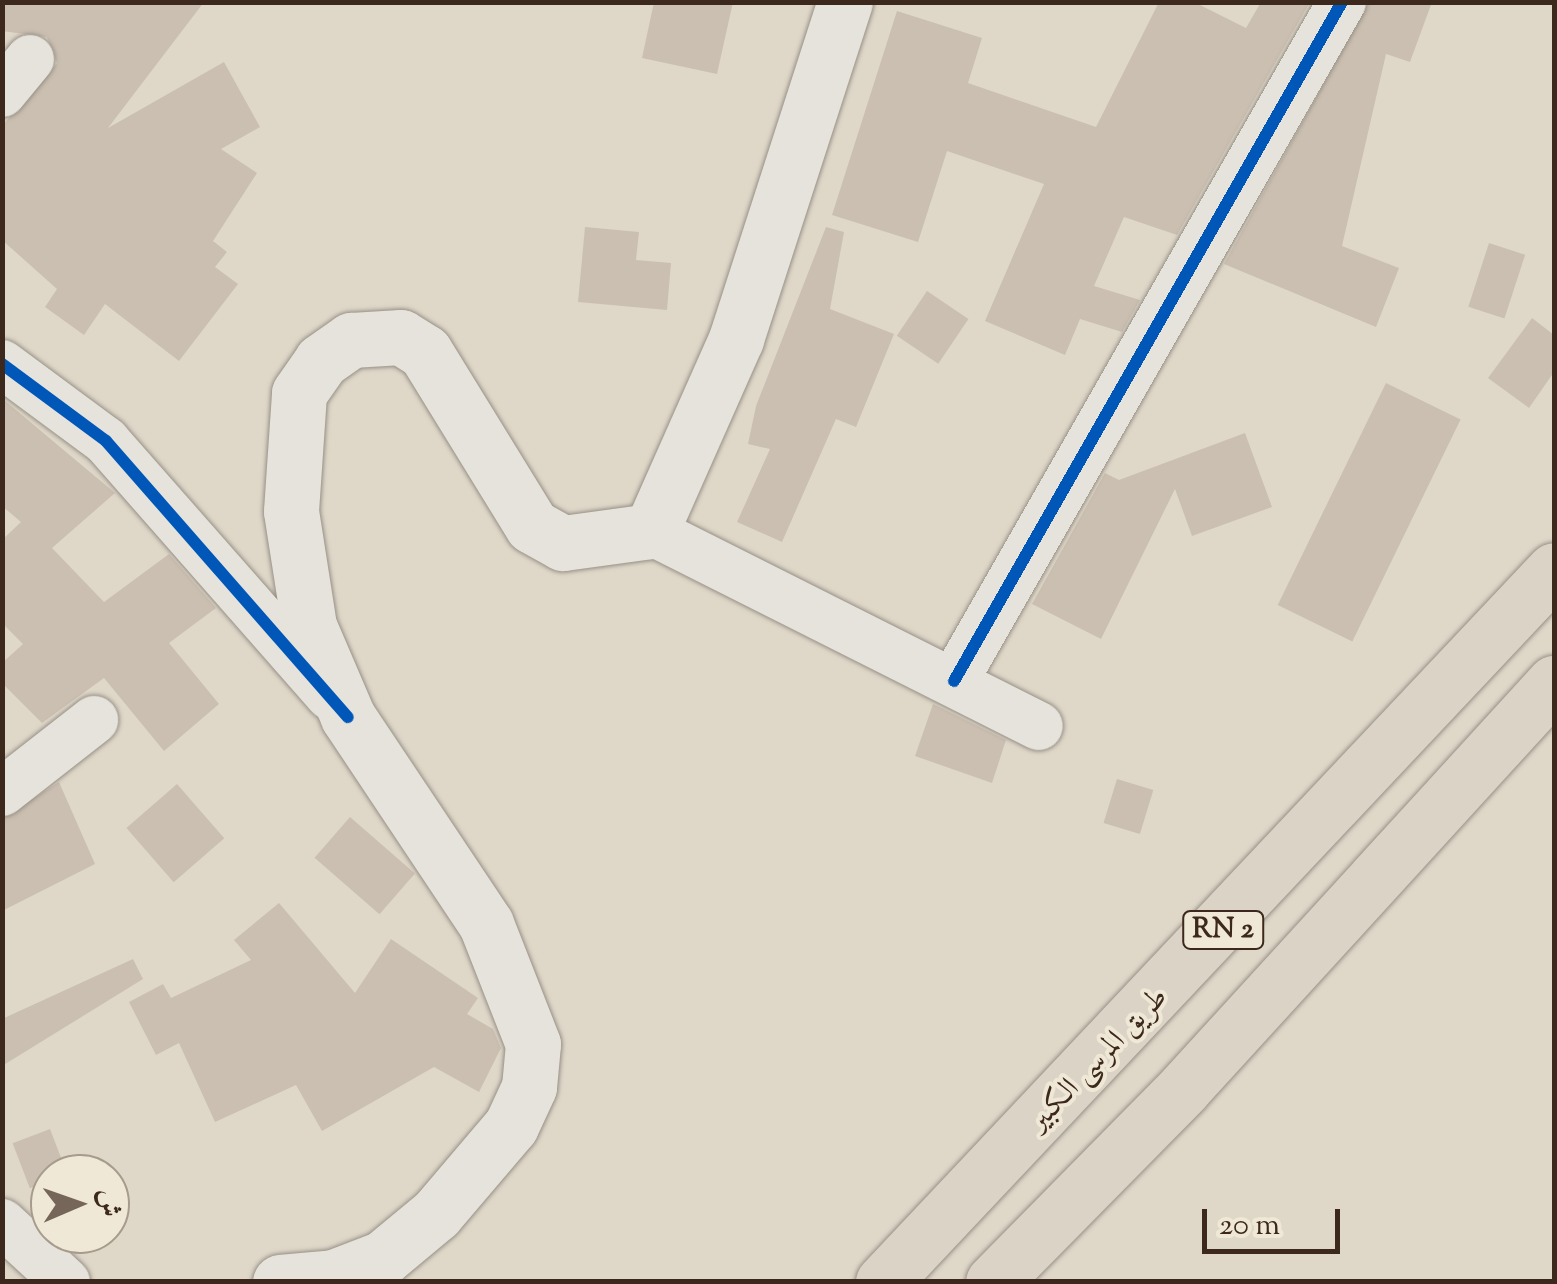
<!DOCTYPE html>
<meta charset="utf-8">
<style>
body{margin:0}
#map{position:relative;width:1557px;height:1284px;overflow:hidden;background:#dfd8c9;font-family:"Sorts Mill Goudy",Amiri,serif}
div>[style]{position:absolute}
.building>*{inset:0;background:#cbbfb1;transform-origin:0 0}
.roads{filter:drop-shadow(0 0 2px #979086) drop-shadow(0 0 2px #979086)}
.minor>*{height:48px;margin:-24px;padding:0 24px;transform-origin:24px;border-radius:24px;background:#e6e3dc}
.secondary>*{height:55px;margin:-27.5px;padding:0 27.5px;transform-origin:27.5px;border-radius:27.5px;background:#e6e3dc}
.primary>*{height:55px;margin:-27.5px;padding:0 27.5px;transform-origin:27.5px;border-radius:27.5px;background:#dad3c6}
.cycleway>*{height:12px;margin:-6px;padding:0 6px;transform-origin:6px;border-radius:6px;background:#0057b8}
span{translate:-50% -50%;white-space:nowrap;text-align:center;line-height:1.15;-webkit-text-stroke:8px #efe8d7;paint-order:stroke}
.shield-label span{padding:2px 8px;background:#efe8d7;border:2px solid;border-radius:8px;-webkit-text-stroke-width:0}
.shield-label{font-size:28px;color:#3c281c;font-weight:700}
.street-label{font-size:30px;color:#3c281c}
.frame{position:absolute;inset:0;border:5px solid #3c281c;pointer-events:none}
.north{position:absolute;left:30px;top:1154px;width:100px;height:100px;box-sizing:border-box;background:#efe8d7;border:2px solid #a79b8c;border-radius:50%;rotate:88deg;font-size:28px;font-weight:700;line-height:40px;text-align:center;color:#3c281c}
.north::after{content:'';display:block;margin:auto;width:35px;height:45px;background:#756659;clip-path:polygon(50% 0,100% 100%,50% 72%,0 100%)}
.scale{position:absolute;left:1202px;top:1209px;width:138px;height:45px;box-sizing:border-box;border:5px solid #3c281c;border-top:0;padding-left:12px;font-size:30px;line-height:35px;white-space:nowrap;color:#3c281c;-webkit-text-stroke:8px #efe8d7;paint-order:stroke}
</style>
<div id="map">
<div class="building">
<div style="clip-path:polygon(2px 2px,204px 2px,108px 128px,224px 62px,260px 127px,221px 149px,257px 173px,213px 241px,227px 252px,215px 267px,238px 284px,179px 361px,105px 304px,84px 335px,45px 307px,57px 289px,2px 240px,2px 126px,57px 63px,47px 37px,2px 31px)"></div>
<div style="clip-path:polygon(654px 2px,733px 2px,717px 74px,642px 58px)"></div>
<div style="clip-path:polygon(1159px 2px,1194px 2px,1246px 28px,1261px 2px,1310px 2px,1177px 235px,1124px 217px,1094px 286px,1140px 300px,1122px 332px,1080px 319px,1065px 355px,985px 321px,1044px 184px,947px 151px,918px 242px,832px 215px,897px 11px,982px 38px,968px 83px,1096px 127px)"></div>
<div style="clip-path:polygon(1369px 2px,1432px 2px,1410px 62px,1386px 54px,1342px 246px,1399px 268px,1376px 327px,1224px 264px)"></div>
<div style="clip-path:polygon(585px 227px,639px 232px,636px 260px,671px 263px,667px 310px,578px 302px)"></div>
<div style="clip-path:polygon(826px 227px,844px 232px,830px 309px,894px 334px,856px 427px,836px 419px,782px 542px,737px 522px,770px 449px,748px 444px,756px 406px)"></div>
<div style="left:1489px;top:243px;width:38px;height:67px;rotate:18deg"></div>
<div style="left:927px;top:291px;width:50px;height:54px;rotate:34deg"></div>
<div style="clip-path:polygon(1532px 318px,1554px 335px,1554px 372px,1529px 408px,1488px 378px)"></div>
<div style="left:1386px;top:383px;width:83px;height:247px;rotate:26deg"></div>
<div style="clip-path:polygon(4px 400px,115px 493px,52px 548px,104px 602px,169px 554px,216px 608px,169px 643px,219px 704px,164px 751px,104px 678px,42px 723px,2px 683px,2px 663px,23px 644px,2px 623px,2px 540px,21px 522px,2px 506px)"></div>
<div style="clip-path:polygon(1245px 433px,1272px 507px,1192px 536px,1175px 489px,1101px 639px,1032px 604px,1105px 473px,1119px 480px)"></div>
<div style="clip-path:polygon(933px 704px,1006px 740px,992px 783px,915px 756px)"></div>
<div style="left:1117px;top:779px;width:38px;height:46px;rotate:17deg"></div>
<div style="clip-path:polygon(59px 782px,95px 864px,2px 911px,2px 819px)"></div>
<div style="left:177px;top:784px;width:72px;height:67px;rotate:49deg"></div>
<div style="left:350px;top:817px;width:86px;height:54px;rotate:41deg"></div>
<div style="clip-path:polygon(279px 903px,355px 993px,391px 939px,478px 998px,467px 1014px,493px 1029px,501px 1048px,479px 1092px,434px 1067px,322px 1131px,296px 1085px,215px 1122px,179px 1043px,156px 1055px,129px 1002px,163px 984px,171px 998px,251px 960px,234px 940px)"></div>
<div style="clip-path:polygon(133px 959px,143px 979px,2px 1066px,2px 1019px)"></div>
<div style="left:50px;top:1129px;width:48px;height:40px;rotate:69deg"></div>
</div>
<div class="roads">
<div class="minor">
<div style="left:2px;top:93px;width:44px;rotate:-50.5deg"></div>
<div style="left:2px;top:364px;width:129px;rotate:36.5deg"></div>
<div style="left:106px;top:441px;width:339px;rotate:48.7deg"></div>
<div style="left:651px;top:531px;width:434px;rotate:26.7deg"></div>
<div style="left:954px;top:681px;width:782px;rotate:-60.26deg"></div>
<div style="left:2px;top:792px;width:117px;rotate:-38deg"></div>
<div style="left:2px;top:1223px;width:87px;rotate:42.7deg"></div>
</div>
<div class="secondary">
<div style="left:280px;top:1282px;width:54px;rotate:-5.3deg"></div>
<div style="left:334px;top:1277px;width:53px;rotate:-21.2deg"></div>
<div style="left:383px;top:1258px;width:69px;rotate:-39.7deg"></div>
<div style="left:436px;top:1214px;width:116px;rotate:-49.6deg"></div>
<div style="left:511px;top:1126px;width:43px;rotate:-65.2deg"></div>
<div style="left:529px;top:1087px;width:43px;rotate:-84.7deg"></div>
<div style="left:533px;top:1044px;width:129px;rotate:-111.4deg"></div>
<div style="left:486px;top:924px;width:249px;rotate:-123.7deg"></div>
<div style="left:348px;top:717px;width:99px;rotate:-113.2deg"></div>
<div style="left:309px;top:626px;width:116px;rotate:-98.9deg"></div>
<div style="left:291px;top:511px;width:118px;rotate:-86.1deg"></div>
<div style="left:299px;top:393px;width:39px;rotate:-55deg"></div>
<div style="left:321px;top:361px;width:37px;rotate:-35deg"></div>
<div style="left:351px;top:340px;width:50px;rotate:-3.4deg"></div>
<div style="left:401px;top:337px;width:28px;rotate:32deg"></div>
<div style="left:425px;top:352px;width:204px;rotate:58.4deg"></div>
<div style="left:532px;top:526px;width:35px;rotate:29deg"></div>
<div style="left:563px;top:543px;width:89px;rotate:-7.8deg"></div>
<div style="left:651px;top:531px;width:210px;rotate:-66.1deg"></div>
<div style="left:736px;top:339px;width:354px;rotate:-72.1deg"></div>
</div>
<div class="primary">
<div style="left:883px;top:1282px;width:978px;rotate:-46.7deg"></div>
<div style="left:993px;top:1282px;width:272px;rotate:-45.4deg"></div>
<div style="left:1184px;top:1088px;width:549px;rotate:-47.59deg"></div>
</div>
</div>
<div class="cycleway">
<div style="left:2px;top:364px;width:129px;rotate:36.5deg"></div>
<div style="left:106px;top:441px;width:367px;rotate:48.8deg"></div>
<div style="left:954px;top:681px;width:782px;rotate:-60.26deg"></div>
</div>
<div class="shield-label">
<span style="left:1223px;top:930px">RN 2</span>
</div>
<div class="street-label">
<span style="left:1099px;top:1060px;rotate:-46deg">طريق المرسى الكبير</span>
</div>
<div class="frame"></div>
<div class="north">ش</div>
<div class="scale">20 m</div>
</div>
